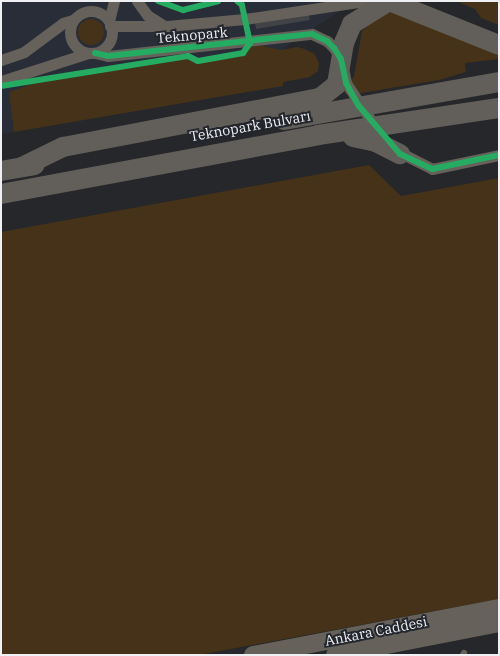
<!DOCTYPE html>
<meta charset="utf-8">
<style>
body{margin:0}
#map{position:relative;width:500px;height:656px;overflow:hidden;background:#25272a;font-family:"IBM Plex Serif",serif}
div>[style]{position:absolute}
.built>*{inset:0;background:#282d37}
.green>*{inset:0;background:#453218}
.round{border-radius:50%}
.building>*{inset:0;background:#424346}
.lane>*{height:5.5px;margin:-2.75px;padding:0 2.75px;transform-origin:2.75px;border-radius:2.75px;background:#66615a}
.street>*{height:11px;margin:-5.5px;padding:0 5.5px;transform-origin:5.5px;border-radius:5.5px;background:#66615a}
.street>.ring{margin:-5.5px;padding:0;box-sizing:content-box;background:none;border:11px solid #66615a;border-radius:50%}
.primary>*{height:18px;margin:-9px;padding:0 9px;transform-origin:9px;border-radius:9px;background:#66625b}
.highway>*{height:20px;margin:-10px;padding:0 10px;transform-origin:10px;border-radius:10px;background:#625e59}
.cycleway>*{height:6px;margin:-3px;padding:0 3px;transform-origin:3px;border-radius:3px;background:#26ab63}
span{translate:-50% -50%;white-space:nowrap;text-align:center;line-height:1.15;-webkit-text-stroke:4px #23262c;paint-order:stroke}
.street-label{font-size:14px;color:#eef0f4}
.frame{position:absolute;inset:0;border:2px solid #eef0f4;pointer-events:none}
</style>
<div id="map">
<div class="built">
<div style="clip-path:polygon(1px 1px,355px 1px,282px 49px,304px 48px,316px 56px,319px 67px,310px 77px,283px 82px,283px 86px,1px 134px)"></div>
</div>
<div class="green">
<div style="clip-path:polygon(456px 1px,499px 1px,499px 25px,481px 18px,475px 9px)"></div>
<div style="clip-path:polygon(392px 12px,499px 51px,499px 59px,465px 63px,466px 72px,439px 80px,349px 95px,344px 93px,354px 76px,362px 31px,379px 15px)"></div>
<div class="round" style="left:78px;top:19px;width:26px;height:26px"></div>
<div style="clip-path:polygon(250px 43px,281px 50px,298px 47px,314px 53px,319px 63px,318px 71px,310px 77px,283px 82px,283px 86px,14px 132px,9px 92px,46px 79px,190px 57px,198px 61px,243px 53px)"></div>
<div style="clip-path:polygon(369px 165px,401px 196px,499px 178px,499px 599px,199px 655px,1px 655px,1px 232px)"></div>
</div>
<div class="building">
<div style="clip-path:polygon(308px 11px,310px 20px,256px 29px,255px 22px)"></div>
</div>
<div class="lane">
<div style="left:463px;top:655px;width:2px;rotate:-63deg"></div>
</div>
<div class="street">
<div style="left:137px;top:1px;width:17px;rotate:54deg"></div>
<div style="left:147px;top:15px;width:19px;rotate:32deg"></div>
<div class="ring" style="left:70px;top:11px;width:31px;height:31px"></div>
<div style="left:109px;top:21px;width:21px;rotate:-76deg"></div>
<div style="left:110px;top:26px;width:57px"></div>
<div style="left:167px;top:26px;width:78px;rotate:-5.1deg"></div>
<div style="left:245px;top:19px;width:121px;rotate:-8.5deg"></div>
<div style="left:95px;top:53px;width:13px;rotate:13deg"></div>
<div style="left:108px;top:56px;width:205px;rotate:-6.2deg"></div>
<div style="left:312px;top:34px;width:17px;rotate:25deg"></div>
<div style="left:327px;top:41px;width:10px;rotate:45deg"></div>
<div style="left:334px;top:48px;width:13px;rotate:58deg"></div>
<div style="left:341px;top:59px;width:25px;rotate:78deg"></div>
<div style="left:346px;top:83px;width:54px;rotate:56.3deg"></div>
<div style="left:1px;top:60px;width:24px;rotate:-19deg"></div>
<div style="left:24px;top:52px;width:49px;rotate:-36.6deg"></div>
<div style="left:63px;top:23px;width:10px;rotate:-17deg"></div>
<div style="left:1px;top:81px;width:91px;rotate:-17.8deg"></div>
<div style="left:397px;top:151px;width:39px;rotate:27deg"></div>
<div style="left:432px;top:169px;width:68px;rotate:-11.8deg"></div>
</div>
<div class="primary">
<div style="left:253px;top:655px;width:250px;rotate:-10.8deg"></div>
<div style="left:335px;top:655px;width:167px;rotate:-11deg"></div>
</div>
<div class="highway">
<div style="left:284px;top:120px;width:218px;rotate:-10deg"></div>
<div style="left:353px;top:137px;width:24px;rotate:12deg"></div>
<div style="left:376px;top:142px;width:27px;rotate:27deg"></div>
<div style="left:22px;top:167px;width:46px;rotate:-26deg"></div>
<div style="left:63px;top:147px;width:262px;rotate:-10.8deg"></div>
<div style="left:320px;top:98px;width:22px;rotate:-39deg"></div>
<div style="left:337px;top:84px;width:42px;rotate:-80.3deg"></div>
<div style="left:344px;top:43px;width:21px;rotate:-67deg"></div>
<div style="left:352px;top:24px;width:44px;rotate:-31.9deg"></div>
<div style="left:389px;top:1px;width:118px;rotate:21.8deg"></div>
<div style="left:1px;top:171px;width:34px;rotate:-10deg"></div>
<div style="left:1px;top:194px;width:322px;rotate:-10.5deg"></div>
<div style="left:318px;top:135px;width:183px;rotate:-8.5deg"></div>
</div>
<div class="cycleway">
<div style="left:158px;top:1px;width:27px;rotate:20deg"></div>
<div style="left:183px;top:10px;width:36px;rotate:-14deg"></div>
<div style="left:95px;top:53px;width:13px;rotate:13deg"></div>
<div style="left:108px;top:56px;width:205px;rotate:-6.2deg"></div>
<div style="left:312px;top:34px;width:17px;rotate:25deg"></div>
<div style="left:327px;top:41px;width:10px;rotate:45deg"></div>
<div style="left:334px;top:48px;width:13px;rotate:58deg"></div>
<div style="left:341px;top:59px;width:25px;rotate:78deg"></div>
<div style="left:346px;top:83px;width:26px;rotate:61deg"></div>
<div style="left:359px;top:106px;width:63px;rotate:49.5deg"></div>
<div style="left:400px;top:154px;width:35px;rotate:25deg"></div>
<div style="left:432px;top:169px;width:68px;rotate:-11.8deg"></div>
<div style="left:1px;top:86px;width:189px;rotate:-9.1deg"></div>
<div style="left:188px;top:56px;width:11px;rotate:27deg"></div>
<div style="left:198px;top:61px;width:46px;rotate:-10.1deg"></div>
<div style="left:243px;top:53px;width:12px;rotate:-55deg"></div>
<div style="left:250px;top:43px;width:39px;rotate:-102deg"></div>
<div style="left:242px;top:5px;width:6px;rotate:-141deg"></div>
</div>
<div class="street-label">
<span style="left:192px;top:35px;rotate:-5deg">Teknopark</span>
<span style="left:250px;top:126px;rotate:-10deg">Teknopark Bulvarı</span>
<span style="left:376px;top:631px;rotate:-11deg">Ankara Caddesi</span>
</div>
<div class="frame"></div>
</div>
